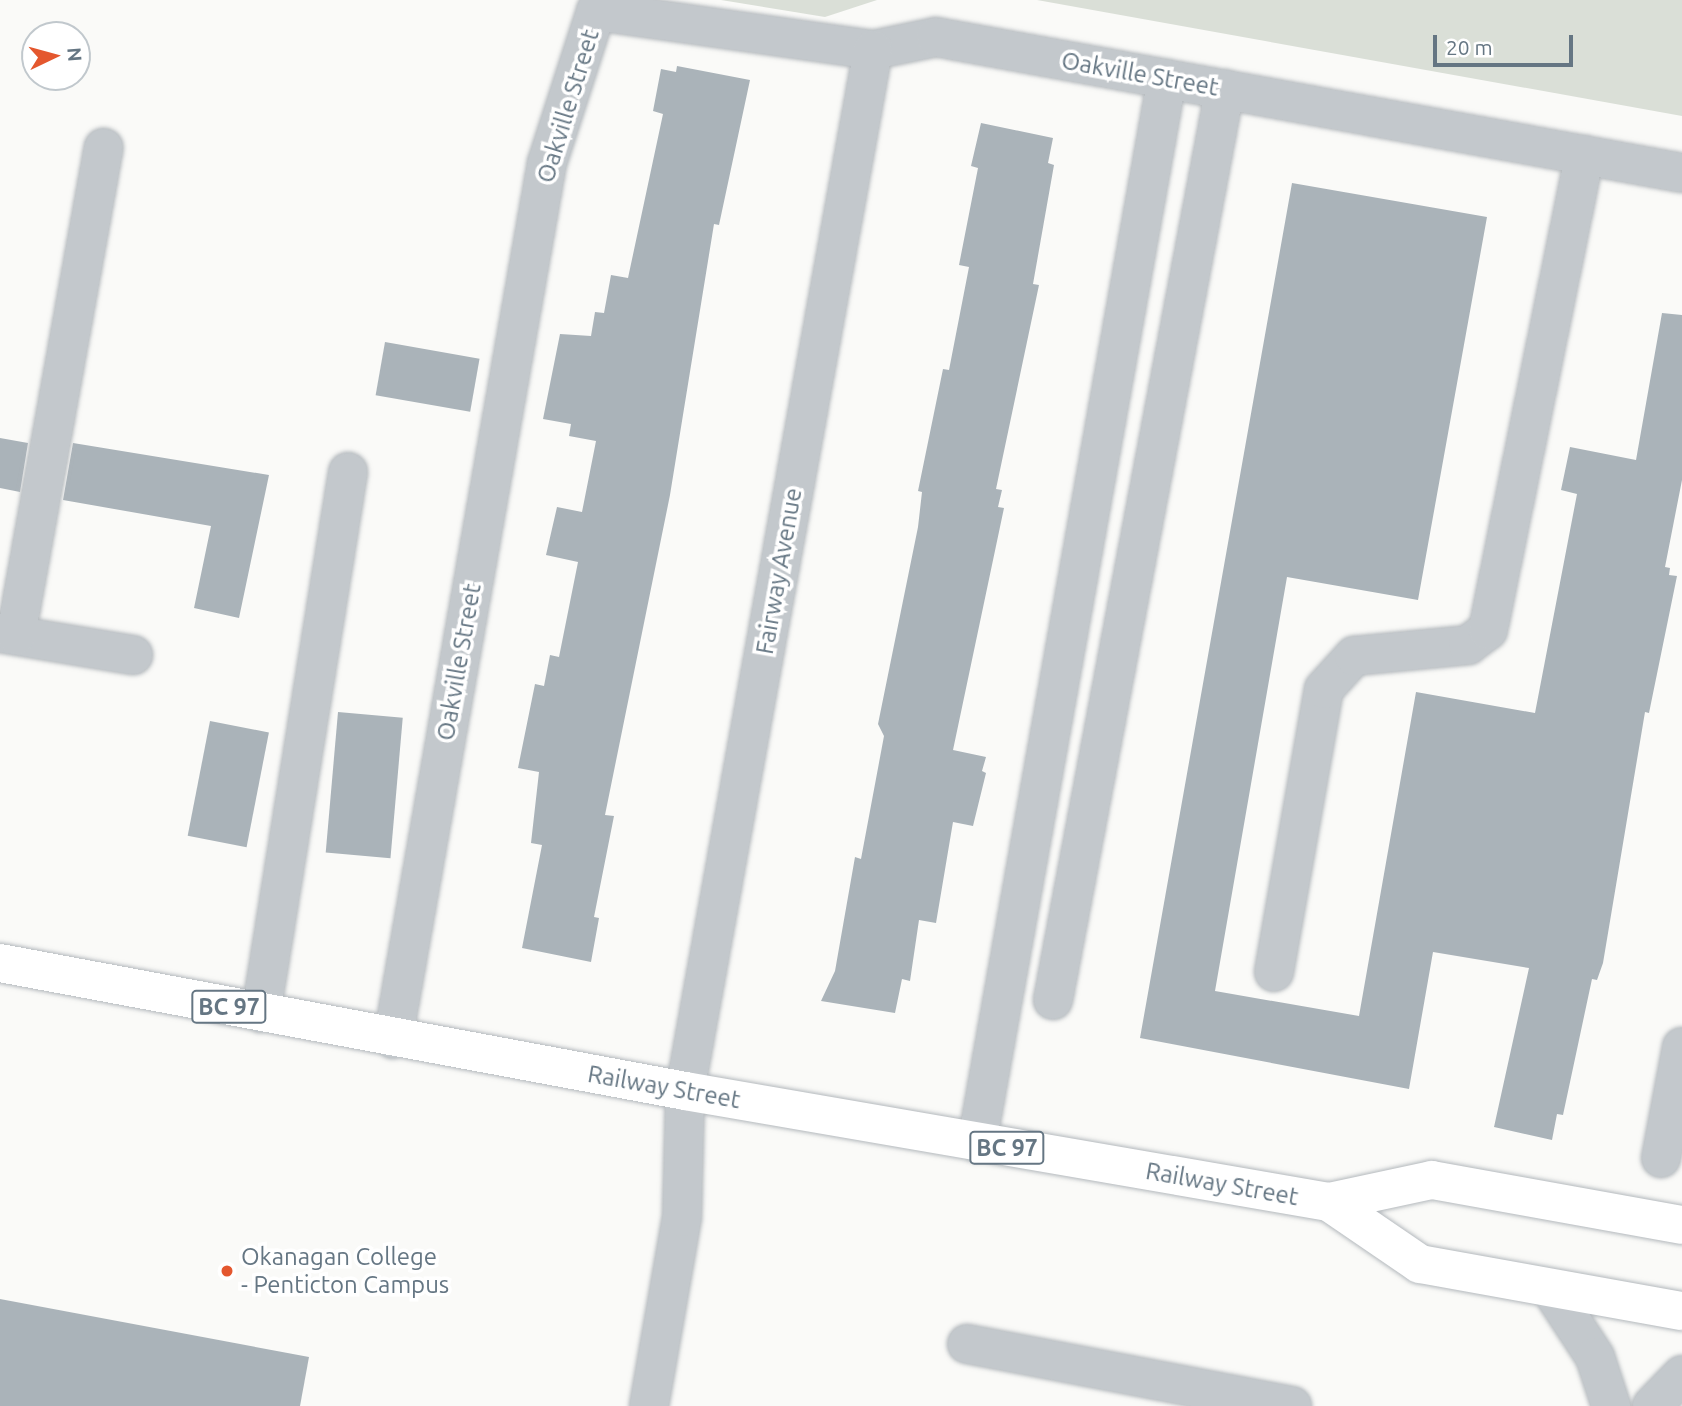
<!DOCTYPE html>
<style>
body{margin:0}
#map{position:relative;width:1682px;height:1406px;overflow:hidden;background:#fafaf8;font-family:Ubuntu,sans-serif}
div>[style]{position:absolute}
.green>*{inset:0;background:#dadfd7}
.building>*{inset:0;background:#aab3b9;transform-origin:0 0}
.roads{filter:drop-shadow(0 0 2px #b4b9bd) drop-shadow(0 0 2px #b4b9bd)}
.minor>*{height:38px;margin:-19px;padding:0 19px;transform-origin:19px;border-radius:19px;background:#c3c8cc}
.highway>*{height:38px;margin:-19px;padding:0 19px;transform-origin:19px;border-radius:19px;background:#fff}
.dots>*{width:19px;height:19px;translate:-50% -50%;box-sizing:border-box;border:4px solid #fff;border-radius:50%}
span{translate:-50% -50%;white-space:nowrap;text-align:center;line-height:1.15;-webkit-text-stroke:7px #fff;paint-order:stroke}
.shield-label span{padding:2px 5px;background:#fff;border:2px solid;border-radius:5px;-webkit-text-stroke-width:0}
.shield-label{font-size:23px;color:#657683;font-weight:700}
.street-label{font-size:24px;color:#657683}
.poi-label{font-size:24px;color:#657683}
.left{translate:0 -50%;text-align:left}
.north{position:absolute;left:21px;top:21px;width:70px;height:70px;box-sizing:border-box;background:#fff;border:2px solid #c1c8cd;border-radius:50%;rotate:85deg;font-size:19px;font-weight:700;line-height:28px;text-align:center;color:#657683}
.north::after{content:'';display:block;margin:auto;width:24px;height:32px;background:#e4572e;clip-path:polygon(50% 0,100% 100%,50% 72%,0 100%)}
.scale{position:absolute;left:1433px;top:35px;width:140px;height:32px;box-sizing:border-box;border:4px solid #657683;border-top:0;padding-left:9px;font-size:21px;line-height:24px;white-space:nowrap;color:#657683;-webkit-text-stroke:5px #fff;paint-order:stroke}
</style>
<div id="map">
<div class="green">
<div style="clip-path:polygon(721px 0,877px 0,825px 17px)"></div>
<div style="clip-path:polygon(1037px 0,1682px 0,1682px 116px)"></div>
</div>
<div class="building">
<div style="clip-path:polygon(677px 66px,750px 80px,719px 225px,714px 224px,670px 495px,605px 815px,614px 816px,594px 917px,599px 918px,591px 962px,522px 948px,542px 845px,531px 843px,539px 772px,518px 768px,535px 684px,544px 686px,550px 655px,559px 657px,578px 562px,546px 555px,557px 507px,582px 512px,596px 441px,569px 436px,571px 424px,543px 419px,560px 334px,591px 336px,595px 312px,604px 313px,611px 275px,628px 278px,663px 114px,653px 111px,661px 69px,676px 72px)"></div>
<div style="clip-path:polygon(981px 123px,1053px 138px,1048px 163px,1054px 165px,1033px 284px,1039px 285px,996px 489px,1002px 490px,998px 507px,1004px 508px,953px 750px,986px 757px,982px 771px,986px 773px,973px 826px,953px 822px,936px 923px,919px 920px,910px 981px,902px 979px,895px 1013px,821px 1001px,835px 971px,855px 857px,861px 859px,884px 736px,878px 724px,918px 527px,922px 492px,918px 491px,943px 369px,949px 370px,969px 267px,959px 265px,978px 168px,971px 166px)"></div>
<div style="clip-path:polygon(1292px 183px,1487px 217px,1418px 600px,1287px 577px,1215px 991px,1359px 1016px,1416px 692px,1535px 713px,1577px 494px,1561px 490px,1570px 447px,1636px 460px,1662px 313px,1682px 315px,1682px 480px,1665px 567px,1670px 568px,1669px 575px,1677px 576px,1649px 713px,1645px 712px,1603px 963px,1597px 980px,1592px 979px,1563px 1115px,1557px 1114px,1552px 1140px,1494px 1127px,1529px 968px,1433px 952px,1409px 1089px,1140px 1038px)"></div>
<div style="left:385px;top:342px;width:96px;height:54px;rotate:10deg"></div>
<div style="clip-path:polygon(0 438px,28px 443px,20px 492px,0 488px)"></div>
<div style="clip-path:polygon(73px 443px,269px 475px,239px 618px,194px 608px,211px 526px,63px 500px)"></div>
<div style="left:338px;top:712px;width:65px;height:141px;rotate:5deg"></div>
<div style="left:210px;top:721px;width:60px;height:117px;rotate:11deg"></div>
<div style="clip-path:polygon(0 1299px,309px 1357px,300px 1406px,0 1406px)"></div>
</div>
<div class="roads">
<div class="minor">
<div style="left:0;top:633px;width:135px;rotate:9.4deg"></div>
<div style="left:16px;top:635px;width:495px;rotate:-79.8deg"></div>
<div style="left:1274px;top:972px;width:287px;rotate:-80deg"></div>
<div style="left:1324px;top:689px;width:45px;rotate:-47.7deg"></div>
<div style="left:1354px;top:656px;width:115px;rotate:-5.5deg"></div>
<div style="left:1468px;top:645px;width:25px;rotate:-37deg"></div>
<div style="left:1488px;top:630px;width:485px;rotate:-78.5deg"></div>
<div style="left:1053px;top:1000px;width:927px;rotate:-79.31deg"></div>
<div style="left:261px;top:1013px;width:548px;rotate:-80.86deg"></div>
<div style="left:393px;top:1039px;width:889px;rotate:-80.03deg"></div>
<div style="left:547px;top:163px;width:160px;rotate:-72.1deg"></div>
<div style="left:596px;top:11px;width:280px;rotate:8deg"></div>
<div style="left:873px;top:50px;width:64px;rotate:-11.7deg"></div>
<div style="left:936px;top:37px;width:758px;rotate:10.33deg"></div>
<div style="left:977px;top:1143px;width:1081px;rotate:-79.88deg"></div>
<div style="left:1661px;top:1158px;width:113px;rotate:-79.3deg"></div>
<div style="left:1550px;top:1288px;width:82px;rotate:56.9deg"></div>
<div style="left:1595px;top:1357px;width:52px;rotate:71.9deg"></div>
<div style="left:967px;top:1344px;width:331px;rotate:10.8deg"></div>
<div style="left:649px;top:1406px;width:192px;rotate:-80.1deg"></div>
<div style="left:682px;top:1217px;width:126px;rotate:-88.6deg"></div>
<div style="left:685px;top:1091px;width:1058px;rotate:-79.76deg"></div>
<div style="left:1652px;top:1406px;width:43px;rotate:-45.9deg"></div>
</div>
<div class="highway">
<div style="left:0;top:963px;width:697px;rotate:10.58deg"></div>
<div style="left:685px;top:1091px;width:653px;rotate:9.78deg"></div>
<div style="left:1329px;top:1202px;width:105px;rotate:-12.1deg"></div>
<div style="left:1432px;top:1180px;width:254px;rotate:10.2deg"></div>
<div style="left:1329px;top:1202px;width:110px;rotate:34.3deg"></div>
<div style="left:1420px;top:1264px;width:266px;rotate:10.2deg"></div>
</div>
</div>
<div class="dots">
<div style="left:227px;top:1271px;background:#e4572e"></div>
</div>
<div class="shield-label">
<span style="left:229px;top:1007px">BC 97</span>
<span style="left:1007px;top:1148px">BC 97</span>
</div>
<div class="street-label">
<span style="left:1140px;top:74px;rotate:10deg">Oakville Street</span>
<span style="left:568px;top:106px;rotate:-73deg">Oakville Street</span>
<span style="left:779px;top:571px;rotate:-80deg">Fairway Avenue</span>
<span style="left:459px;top:662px;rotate:-80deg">Oakville Street</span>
<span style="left:664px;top:1087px;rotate:10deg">Railway Street</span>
<span style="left:1222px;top:1184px;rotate:10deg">Railway Street</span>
</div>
<div class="poi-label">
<span class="left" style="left:241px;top:1271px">Okanagan College<br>- Penticton Campus</span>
</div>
<div class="north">N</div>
<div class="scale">20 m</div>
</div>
